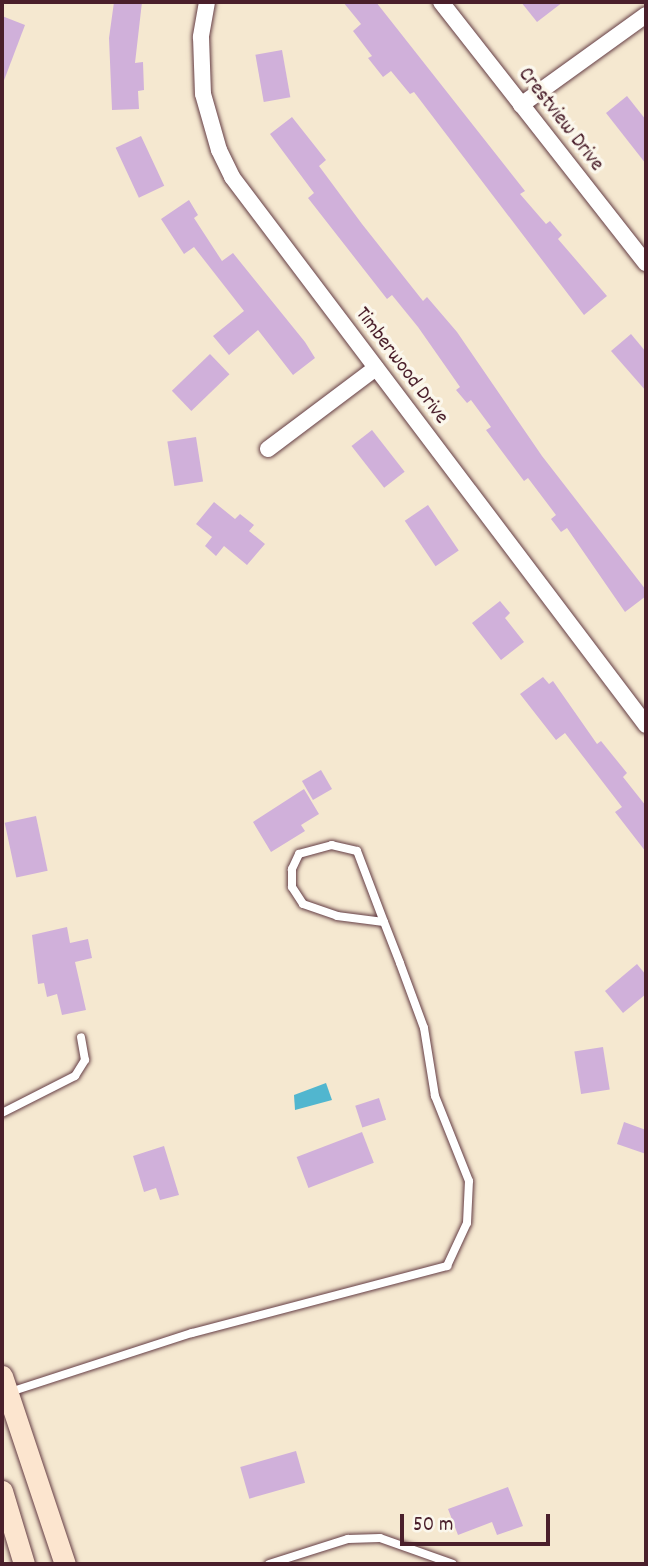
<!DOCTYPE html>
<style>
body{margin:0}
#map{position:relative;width:648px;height:1566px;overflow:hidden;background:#f5e8d0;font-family:Dekko,sans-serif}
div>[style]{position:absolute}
.water>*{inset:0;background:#51b6cf}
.building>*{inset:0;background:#d0b0da;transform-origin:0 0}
.roads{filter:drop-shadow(0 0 2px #643d44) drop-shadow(0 0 2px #643d44)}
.service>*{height:8px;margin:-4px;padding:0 4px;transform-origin:4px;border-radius:4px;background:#fff}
.minor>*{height:16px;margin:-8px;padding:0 8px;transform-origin:8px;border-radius:8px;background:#fff}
.secondary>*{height:21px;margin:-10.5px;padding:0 10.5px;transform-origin:10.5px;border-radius:10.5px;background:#fce5cf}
span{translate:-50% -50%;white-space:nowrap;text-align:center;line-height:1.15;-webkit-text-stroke:7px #fbf7ec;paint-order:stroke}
.street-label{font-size:21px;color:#4a1f2b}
.frame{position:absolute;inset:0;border:4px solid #4a1f2b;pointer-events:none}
.scale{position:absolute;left:400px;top:1514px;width:150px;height:32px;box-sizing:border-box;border:4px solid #4a1f2b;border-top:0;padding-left:9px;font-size:21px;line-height:24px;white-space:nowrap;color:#4a1f2b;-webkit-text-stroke:5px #fbf7ec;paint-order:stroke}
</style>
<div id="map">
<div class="water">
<div style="clip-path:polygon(326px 1083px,332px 1100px,295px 1110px,294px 1095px)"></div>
</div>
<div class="building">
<div style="clip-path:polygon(114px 2px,142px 2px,135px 63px,143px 62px,144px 90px,138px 91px,139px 109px,112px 110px,109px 38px)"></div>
<div style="clip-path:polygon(343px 2px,376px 2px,525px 191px,520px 194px,546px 224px,550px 221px,562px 235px,558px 239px,607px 296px,584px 315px,414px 92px,410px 94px,391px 71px,383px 77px,368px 58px,372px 56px,353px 31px,361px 24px)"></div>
<div style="clip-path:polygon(521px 2px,563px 2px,537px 22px)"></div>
<div style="clip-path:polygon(2px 16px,25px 25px,3px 83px,2px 82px)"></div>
<div style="left:282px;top:50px;width:48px;height:27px;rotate:80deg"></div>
<div style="clip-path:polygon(627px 96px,646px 120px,646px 164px,606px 113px)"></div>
<div style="clip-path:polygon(292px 117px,326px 160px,319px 166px,362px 224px,423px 301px,427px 297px,457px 332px,542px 456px,646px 590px,646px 596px,625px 612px,567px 528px,561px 532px,551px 519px,556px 515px,528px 478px,524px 481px,486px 430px,491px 427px,471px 400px,467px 403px,456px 390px,460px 387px,418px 327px,392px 295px,387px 299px,308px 198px,314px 193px,270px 134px)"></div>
<div style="left:141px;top:136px;width:55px;height:28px;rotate:65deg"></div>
<div style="clip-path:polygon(189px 200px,198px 215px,194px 218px,222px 261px,233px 253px,305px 342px,315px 358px,293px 375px,258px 330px,229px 355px,213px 336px,244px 311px,194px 247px,184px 254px,161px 219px)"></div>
<div style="clip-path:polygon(631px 334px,646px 352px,646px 391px,611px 351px)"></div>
<div style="left:210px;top:354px;width:28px;height:53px;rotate:46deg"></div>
<div style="left:372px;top:430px;width:53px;height:26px;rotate:52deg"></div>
<div style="left:196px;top:437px;width:45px;height:29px;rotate:81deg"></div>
<div style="clip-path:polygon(214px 502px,235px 519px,240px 514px,254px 525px,249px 531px,265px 544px,247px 565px,224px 546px,216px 556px,205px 546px,212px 537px,196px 524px)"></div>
<div style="left:428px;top:505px;width:55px;height:28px;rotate:56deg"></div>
<div style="clip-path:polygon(500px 601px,510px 613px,505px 618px,524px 642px,501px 660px,472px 623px)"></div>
<div style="clip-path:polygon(543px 677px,549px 684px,553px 681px,597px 744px,601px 741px,627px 773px,623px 777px,646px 806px,646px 852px,615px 812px,622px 807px,565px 733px,556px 740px,520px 694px)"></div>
<div style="left:321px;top:770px;width:22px;height:22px;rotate:60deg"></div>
<div style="clip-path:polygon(304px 789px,319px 814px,301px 825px,305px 831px,271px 852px,253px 822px)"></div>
<div style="left:36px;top:816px;width:56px;height:32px;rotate:78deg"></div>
<div style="clip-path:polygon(67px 927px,70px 943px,88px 939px,92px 958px,75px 962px,86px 1010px,62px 1015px,57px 994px,47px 997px,44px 983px,38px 984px,32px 935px)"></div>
<div style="clip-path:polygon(637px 964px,646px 975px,646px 994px,623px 1013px,605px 991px)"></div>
<div style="left:603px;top:1047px;width:43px;height:29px;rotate:81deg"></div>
<div style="left:379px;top:1098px;width:23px;height:25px;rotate:72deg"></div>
<div style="clip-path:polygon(624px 1122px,646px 1130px,646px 1154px,617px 1144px)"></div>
<div style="left:362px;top:1132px;width:33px;height:70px;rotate:69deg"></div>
<div style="clip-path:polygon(164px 1146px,179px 1195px,160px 1200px,156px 1188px,144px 1192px,133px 1156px)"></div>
<div style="left:296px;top:1451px;width:33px;height:58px;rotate:74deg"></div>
<div style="clip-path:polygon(508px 1487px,523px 1526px,497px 1535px,492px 1522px,458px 1535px,448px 1509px)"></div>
</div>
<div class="roads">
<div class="service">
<div style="left:2px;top:1113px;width:82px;rotate:-26.9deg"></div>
<div style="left:75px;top:1076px;width:19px;rotate:-58deg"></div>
<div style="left:85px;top:1060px;width:23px;rotate:-100deg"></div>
<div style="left:10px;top:1392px;width:191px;rotate:-18deg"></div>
<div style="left:192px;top:1333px;width:264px;rotate:-14.7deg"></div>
<div style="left:447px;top:1266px;width:47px;rotate:-65.1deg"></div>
<div style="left:467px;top:1223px;width:42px;rotate:-87.3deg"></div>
<div style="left:469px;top:1181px;width:92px;rotate:-111.8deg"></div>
<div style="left:435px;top:1096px;width:69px;rotate:-99.2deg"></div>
<div style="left:424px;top:1028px;width:69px;rotate:-110.3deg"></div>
<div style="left:400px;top:963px;width:44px;rotate:-111.3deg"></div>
<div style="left:384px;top:922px;width:76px;rotate:-110.8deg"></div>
<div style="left:357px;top:851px;width:26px;rotate:-167deg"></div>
<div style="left:332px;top:845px;width:34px;rotate:165deg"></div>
<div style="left:299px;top:854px;width:17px;rotate:115deg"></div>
<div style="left:292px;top:869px;width:18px;rotate:90deg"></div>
<div style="left:292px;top:887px;width:20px;rotate:57deg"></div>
<div style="left:303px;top:904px;width:36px;rotate:19deg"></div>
<div style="left:337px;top:916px;width:47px;rotate:7.3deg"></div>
<div style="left:269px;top:1564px;width:83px;rotate:-17.6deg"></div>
<div style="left:348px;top:1539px;width:32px;rotate:-2deg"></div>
<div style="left:380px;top:1538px;width:77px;rotate:19.6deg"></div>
</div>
<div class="minor">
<div style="left:207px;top:2px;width:36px;rotate:100deg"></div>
<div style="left:201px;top:37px;width:57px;rotate:88deg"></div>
<div style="left:203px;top:94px;width:58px;rotate:74.1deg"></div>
<div style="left:219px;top:150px;width:30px;rotate:64deg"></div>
<div style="left:232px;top:177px;width:687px;rotate:52.93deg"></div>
<div style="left:441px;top:2px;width:332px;rotate:51.9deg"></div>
<div style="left:521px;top:105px;width:154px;rotate:-35.8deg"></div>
<div style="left:268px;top:449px;width:135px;rotate:-36.9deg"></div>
</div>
<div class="secondary">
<div style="left:2px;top:1376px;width:198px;rotate:71.5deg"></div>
<div style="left:2px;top:1491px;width:76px;rotate:73.2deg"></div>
</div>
</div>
<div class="street-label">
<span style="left:560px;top:120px;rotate:52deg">Crestview Drive</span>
<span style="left:401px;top:366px;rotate:53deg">Timberwood Drive</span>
</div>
<div class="frame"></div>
<div class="scale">50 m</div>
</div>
